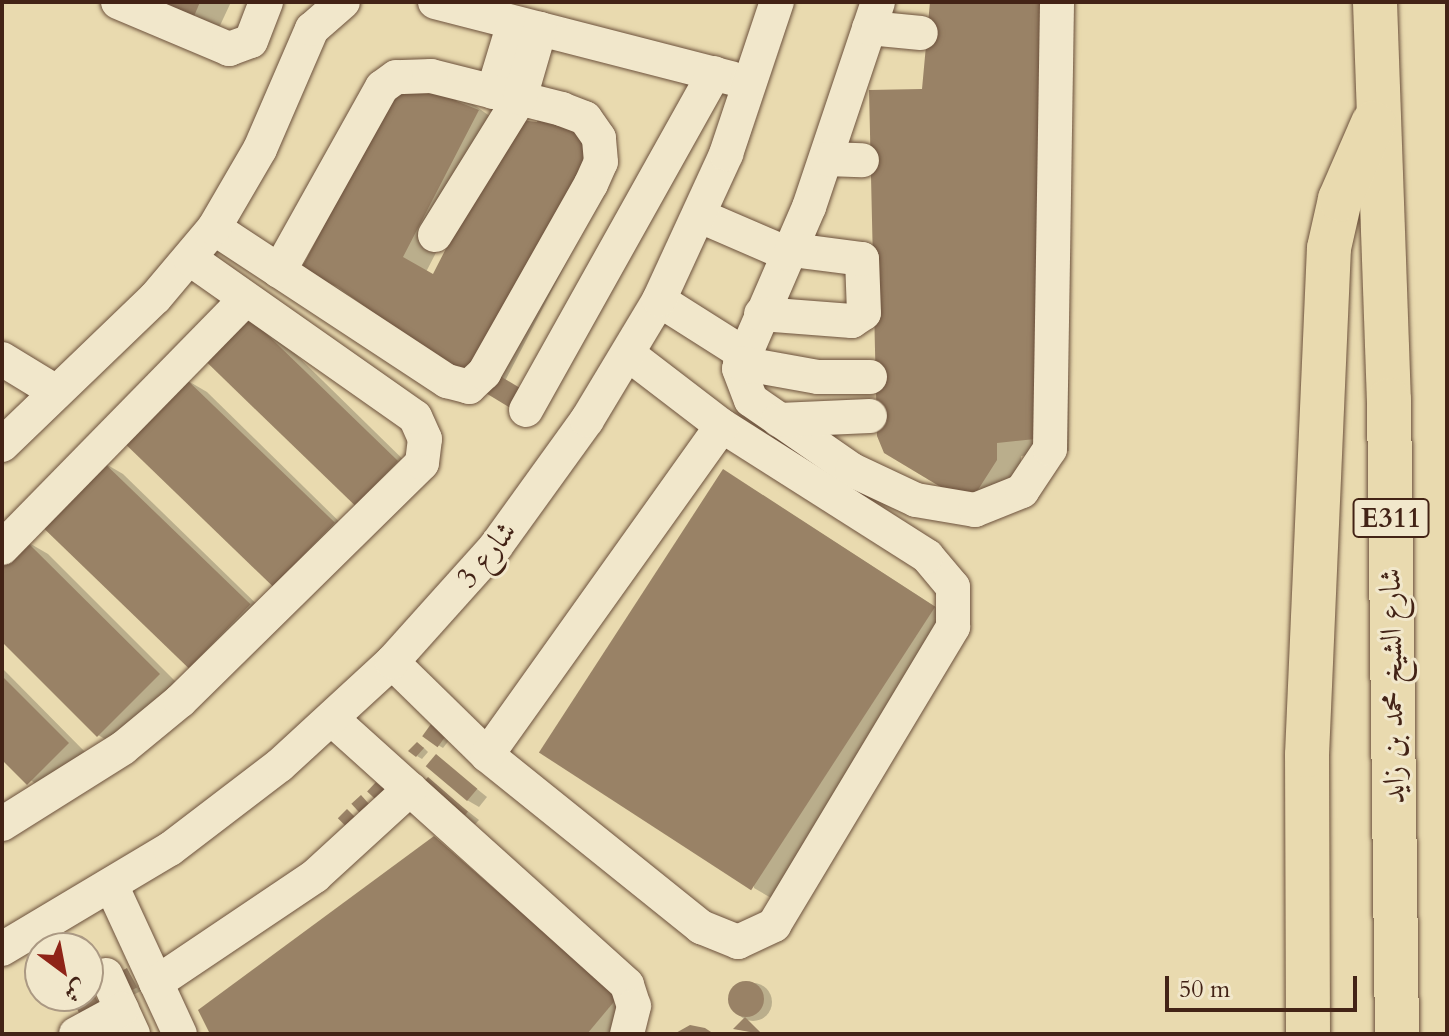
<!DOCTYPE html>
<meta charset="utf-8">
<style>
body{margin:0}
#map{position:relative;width:1449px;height:1036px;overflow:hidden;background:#e9daaf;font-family:Cardo,Amiri,serif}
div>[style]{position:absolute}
.shadow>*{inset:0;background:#0003}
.round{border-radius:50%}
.building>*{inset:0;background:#998266;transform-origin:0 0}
.roads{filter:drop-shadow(0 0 2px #6c513c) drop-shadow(0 0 2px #6c513c)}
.minor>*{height:34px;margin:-17px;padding:0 17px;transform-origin:17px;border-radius:17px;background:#f1e7cb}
.highway>*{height:44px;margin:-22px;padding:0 22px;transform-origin:22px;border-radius:22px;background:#e9daaf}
span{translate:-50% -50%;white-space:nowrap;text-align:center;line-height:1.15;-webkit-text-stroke:6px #f1e7cb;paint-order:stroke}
.shield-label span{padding:2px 6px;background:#f1e7cb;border:2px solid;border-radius:6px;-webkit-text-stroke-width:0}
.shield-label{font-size:28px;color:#432316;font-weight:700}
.street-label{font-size:30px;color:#432316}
.frame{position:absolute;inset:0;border:4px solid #432316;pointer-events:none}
.north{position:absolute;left:24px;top:932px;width:80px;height:80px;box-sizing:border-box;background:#f1e7cb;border:2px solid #ab9983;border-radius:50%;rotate:148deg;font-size:22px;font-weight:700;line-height:32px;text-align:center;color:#432316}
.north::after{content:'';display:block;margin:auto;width:28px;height:36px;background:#8f2418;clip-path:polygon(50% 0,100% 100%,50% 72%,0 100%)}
.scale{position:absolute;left:1165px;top:976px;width:192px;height:36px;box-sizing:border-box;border:4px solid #432316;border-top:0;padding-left:10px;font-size:24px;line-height:28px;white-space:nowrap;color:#432316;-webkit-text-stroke:6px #f1e7cb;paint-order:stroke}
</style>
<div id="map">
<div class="shadow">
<div style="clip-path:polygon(139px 2px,231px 2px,216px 34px)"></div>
<div style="clip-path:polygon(932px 2px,1067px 2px,1069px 451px,1021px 456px,1021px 474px,994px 516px,885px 452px)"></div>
<div style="clip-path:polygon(459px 94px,502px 125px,426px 272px,434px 277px,538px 124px,617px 165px,505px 381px,327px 284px)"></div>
<div style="clip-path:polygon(247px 317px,272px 331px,420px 476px,380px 517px,356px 503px)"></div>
<div style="clip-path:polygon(183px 378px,207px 392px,356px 538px,273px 585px)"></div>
<div style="clip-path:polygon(99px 460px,123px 474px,272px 619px,213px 681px,189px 667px,39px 521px)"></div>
<div style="clip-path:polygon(748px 486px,959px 622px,778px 902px,754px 888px)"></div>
<div style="clip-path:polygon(24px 540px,48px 554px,183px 689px,122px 749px,98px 735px,2px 639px)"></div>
<div style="clip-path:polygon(2px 668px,91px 758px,52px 797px,2px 757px)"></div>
<div style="clip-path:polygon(432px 727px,450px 739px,443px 748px,438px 745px)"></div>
<div style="clip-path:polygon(423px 747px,428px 752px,422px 759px,417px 756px)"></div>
<div style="clip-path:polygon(436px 756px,487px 797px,479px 807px,467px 800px)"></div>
<div style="clip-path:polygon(428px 780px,479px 820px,470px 830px)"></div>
<div style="clip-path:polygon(434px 838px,641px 1012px,622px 1034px,212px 1034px)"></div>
<div style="clip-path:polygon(127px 970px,141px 991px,131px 996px)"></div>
<div class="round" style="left:734px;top:983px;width:38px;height:38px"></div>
<div style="clip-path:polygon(750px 1023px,762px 1034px,736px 1029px)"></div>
</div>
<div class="building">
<div style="clip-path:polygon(144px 2px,200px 2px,192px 21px)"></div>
<div style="clip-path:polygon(930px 2px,1044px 2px,1045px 438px,997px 443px,997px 460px,969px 504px,884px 453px,877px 436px,869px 90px,922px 89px)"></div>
<div style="clip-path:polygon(401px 79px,459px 92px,456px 101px,479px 110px,403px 257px,433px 274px,512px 119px,537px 122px,540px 112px,580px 121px,593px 151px,471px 385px,338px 287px,300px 271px)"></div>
<div style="left:247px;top:315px;width:210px;height:62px;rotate:44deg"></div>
<div style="left:495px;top:373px;width:35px;height:22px;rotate:31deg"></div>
<div style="left:183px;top:376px;width:211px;height:89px;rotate:44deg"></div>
<div style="left:98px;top:457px;width:212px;height:89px;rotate:44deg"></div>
<div style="left:723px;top:469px;width:253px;height:338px;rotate:33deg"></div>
<div style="clip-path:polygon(23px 538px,160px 674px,97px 737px,2px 642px,2px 559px)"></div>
<div style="clip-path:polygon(2px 676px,69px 743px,27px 785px,2px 760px)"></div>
<div style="left:431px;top:724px;width:19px;height:15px;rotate:36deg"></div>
<div style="clip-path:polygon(417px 742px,424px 748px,416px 757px,408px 751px)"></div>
<div style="left:436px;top:754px;width:54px;height:16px;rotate:40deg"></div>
<div style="left:428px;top:777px;width:53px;height:17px;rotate:41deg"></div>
<div style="left:376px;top:782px;width:16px;height:13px;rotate:43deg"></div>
<div style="left:361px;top:795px;width:12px;height:13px;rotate:48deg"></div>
<div style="left:347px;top:809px;width:11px;height:13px;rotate:45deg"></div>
<div style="clip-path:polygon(434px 836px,618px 997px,587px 1034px,210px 1034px,198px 1010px)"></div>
<div style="left:127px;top:968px;width:22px;height:13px;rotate:63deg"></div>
<div class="round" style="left:728px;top:981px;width:36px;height:36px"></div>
<div style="clip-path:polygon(90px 986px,99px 1004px,79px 1013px,71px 996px,88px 996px)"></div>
<div style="clip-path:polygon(745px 1017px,762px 1034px,733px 1029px)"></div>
<div style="clip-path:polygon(690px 1025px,705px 1028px,714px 1034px,674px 1034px)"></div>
</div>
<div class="roads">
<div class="minor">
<div style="left:118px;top:2px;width:121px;rotate:22.9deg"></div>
<div style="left:229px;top:49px;width:23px;rotate:-20deg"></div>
<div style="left:251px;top:41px;width:42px;rotate:-69deg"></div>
<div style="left:435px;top:2px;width:307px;rotate:14.4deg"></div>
<div style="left:878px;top:2px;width:216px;rotate:108.6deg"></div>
<div style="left:809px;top:207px;width:176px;rotate:113.4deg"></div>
<div style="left:739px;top:369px;width:33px;rotate:69deg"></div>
<div style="left:751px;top:400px;width:123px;rotate:34.7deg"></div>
<div style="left:852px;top:470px;width:71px;rotate:25.1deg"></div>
<div style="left:916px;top:500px;width:60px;rotate:9.6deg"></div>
<div style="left:975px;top:510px;width:51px;rotate:-22deg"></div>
<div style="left:1022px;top:491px;width:50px;rotate:-56.3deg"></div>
<div style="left:1050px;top:449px;width:447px;rotate:-89.1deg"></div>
<div style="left:869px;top:28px;width:52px;rotate:5.5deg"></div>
<div style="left:493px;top:92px;width:72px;rotate:-73.1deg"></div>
<div style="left:826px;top:159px;width:36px;rotate:2deg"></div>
<div style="left:700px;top:216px;width:98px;rotate:23.4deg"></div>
<div style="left:214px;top:228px;width:279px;rotate:33.3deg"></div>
<div style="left:447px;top:381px;width:23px;rotate:15deg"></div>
<div style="left:469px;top:387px;width:21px;rotate:-43deg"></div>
<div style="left:484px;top:373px;width:217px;rotate:-60.5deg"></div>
<div style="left:591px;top:184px;width:24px;rotate:-66deg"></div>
<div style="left:601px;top:162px;width:24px;rotate:-95deg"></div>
<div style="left:599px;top:138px;width:24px;rotate:-125deg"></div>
<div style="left:585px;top:118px;width:25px;rotate:-159deg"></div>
<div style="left:562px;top:109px;width:135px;rotate:-165.9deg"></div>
<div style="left:431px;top:76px;width:35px;rotate:178deg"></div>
<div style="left:396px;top:77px;width:17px;rotate:144deg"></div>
<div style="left:382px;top:87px;width:211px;rotate:119.2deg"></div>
<div style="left:435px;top:235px;width:161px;rotate:-58.2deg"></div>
<div style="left:520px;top:98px;width:72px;rotate:-73.8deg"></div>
<div style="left:659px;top:300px;width:97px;rotate:32.4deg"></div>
<div style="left:761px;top:314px;width:91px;rotate:4.4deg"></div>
<div style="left:852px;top:321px;width:14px;rotate:-34deg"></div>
<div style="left:864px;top:313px;width:54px;rotate:-92.1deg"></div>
<div style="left:862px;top:259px;width:71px;rotate:-172.7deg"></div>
<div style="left:2px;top:359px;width:63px;rotate:31.4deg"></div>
<div style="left:740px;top:363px;width:79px;rotate:10.2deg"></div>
<div style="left:818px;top:377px;width:52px"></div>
<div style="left:526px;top:410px;width:386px;rotate:-60.8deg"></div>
<div style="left:779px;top:420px;width:91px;rotate:-2.5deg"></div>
<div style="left:2px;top:445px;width:212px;rotate:-43.9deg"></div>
<div style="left:155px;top:298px;width:92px;rotate:-49.9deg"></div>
<div style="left:214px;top:228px;width:91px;rotate:-59.8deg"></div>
<div style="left:260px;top:149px;width:131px;rotate:-66.6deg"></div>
<div style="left:312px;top:29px;width:41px;rotate:-41.1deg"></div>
<div style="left:2px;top:548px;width:347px;rotate:-45.6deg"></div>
<div style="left:392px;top:662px;width:133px;rotate:44.4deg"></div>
<div style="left:487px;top:755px;width:275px;rotate:38.8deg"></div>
<div style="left:701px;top:927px;width:40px;rotate:22deg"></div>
<div style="left:738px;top:942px;width:40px;rotate:-25deg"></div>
<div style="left:774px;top:925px;width:348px;rotate:-59deg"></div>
<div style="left:953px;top:627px;width:40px;rotate:-90deg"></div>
<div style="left:953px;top:587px;width:40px;rotate:-130deg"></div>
<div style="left:927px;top:556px;width:243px;rotate:-147.6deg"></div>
<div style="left:722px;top:426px;width:118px;rotate:-142.5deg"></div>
<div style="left:332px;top:719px;width:397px;rotate:42deg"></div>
<div style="left:627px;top:985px;width:22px;rotate:72deg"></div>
<div style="left:634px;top:1006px;width:29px;rotate:104deg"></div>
<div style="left:487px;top:755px;width:404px;rotate:-54.5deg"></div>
<div style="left:2px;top:824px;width:143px;rotate:-32.1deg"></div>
<div style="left:123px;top:748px;width:74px;rotate:-39.5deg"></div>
<div style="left:180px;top:701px;width:339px;rotate:-44.5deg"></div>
<div style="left:422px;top:463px;width:24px;rotate:-83deg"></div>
<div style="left:425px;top:439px;width:24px;rotate:-114deg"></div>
<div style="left:415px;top:417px;width:275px;rotate:-144.9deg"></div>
<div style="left:112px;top:887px;width:162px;rotate:65.2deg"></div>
<div style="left:2px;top:949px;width:196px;rotate:-30.8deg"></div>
<div style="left:170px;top:849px;width:138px;rotate:-37.4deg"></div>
<div style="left:280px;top:765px;width:152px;rotate:-42.6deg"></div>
<div style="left:392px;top:662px;width:156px;rotate:-48.1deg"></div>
<div style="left:496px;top:546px;width:155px;rotate:-54.2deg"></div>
<div style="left:587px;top:420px;width:140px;rotate:-59deg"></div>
<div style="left:659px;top:300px;width:161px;rotate:-65.3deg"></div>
<div style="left:726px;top:154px;width:160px;rotate:-71.5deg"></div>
<div style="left:106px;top:975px;width:65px;rotate:65.4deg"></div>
<div style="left:156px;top:983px;width:192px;rotate:-33.9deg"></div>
<div style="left:315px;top:876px;width:129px;rotate:-42.5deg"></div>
<div style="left:76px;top:1034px;width:52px;rotate:-28.5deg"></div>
</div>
<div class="highway">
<div style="left:1375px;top:2px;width:398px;rotate:88deg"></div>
<div style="left:1389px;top:400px;width:634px;rotate:89.28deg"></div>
<div style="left:1308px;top:1034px;width:279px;rotate:-90.2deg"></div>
<div style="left:1307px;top:755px;width:507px;rotate:-87.52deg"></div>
<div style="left:1329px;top:248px;width:50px;rotate:-77.3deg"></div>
<div style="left:1340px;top:199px;width:83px;rotate:-66.5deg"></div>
</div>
</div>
<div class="shield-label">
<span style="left:1391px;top:518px">E311</span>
</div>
<div class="street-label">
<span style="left:487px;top:555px;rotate:-51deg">شارع 3</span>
<span style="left:1393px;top:686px;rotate:-91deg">شارع الشيخ محمد بن زايد</span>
</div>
<div class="frame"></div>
<div class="north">ش</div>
<div class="scale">50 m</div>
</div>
